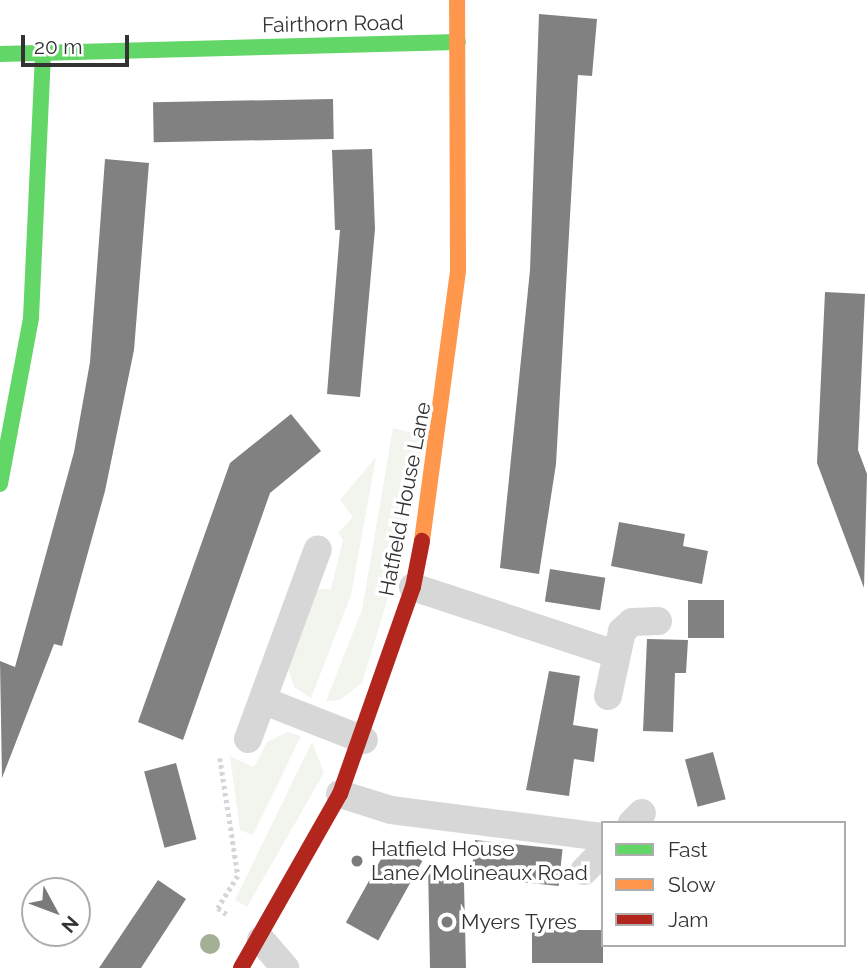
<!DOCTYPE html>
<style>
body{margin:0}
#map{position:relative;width:867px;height:968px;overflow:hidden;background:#fff;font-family:Raleway,sans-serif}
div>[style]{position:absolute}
.green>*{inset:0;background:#f1f5ed}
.building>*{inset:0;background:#818181;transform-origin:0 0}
.path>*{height:4.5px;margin-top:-2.25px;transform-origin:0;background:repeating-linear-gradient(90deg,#d6d6d6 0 3.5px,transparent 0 7px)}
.street>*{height:28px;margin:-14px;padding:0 14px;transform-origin:14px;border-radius:14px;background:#d7d7d7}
.fast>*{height:16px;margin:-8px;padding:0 8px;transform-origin:8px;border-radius:8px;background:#63d668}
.slow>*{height:16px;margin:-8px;padding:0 8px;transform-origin:8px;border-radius:8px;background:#ff974d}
.jam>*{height:16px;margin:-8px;padding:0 8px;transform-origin:8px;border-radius:8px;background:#b3261e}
.trees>*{width:20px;height:20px;margin:-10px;border-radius:50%;background:#a2b095}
.dots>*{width:19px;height:19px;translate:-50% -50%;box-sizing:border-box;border:4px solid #fff;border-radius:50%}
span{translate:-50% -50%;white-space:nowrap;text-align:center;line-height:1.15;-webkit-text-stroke:7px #fff;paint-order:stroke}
.street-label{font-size:21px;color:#333}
.poi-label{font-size:21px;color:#333}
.left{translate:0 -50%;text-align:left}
.legend{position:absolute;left:601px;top:821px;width:245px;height:126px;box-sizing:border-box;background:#fff;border:2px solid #adadad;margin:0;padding:9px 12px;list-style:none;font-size:21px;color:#333}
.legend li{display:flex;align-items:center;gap:14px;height:35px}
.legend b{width:35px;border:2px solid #adadad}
.north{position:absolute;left:21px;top:877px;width:70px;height:70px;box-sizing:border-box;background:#fff;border:2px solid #adadad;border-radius:50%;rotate:131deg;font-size:19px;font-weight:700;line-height:28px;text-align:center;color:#333}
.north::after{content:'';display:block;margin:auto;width:24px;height:32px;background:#7a7a7a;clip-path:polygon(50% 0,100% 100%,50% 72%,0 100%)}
.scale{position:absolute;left:21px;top:35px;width:108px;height:32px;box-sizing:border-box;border:4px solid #333;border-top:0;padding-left:9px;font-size:21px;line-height:24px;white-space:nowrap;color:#333;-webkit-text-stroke:5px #fff;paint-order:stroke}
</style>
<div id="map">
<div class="green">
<div style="clip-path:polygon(393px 428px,413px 433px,422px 445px,400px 558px,362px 683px,340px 700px,326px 701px,362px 610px)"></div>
<div style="clip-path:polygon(376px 457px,351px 595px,311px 698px,294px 687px,288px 668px,317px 589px,331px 589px,343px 540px,338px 533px,353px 517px,340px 500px)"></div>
<div style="clip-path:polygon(288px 732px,301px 736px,253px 835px,240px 830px,230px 756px,254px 767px,267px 742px)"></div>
<div style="clip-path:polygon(312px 742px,324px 773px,247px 907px,235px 900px)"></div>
</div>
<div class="building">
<div style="clip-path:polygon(539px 14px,597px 19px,592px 76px,578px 75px,556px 464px,539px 574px,500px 568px,530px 270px)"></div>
<div style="left:333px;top:99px;width:40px;height:180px;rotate:89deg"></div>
<div style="clip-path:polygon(372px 149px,375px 229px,360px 397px,327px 394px,340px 230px,335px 230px,332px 150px)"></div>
<div style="clip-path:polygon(105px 159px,149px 163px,134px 350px,105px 491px,62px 646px,54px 644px,2px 778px,0 661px,15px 667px,74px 452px,90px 362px)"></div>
<div style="clip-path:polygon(825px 292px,865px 294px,858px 450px,867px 474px,864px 588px,817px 463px)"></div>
<div style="clip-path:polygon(291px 414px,321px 451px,270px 493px,183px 740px,138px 722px,230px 463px)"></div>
<div style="clip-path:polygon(619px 522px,685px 534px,683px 546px,708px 551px,702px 584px,611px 566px)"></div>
<div style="left:550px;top:569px;width:56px;height:33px;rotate:9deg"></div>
<div style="left:688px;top:600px;width:36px;height:38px"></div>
<div style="clip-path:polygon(647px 639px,688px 640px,686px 673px,675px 673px,673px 732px,643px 731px)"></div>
<div style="clip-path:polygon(549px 671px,580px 676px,573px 725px,598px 729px,594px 762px,574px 759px,569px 796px,526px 790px)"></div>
<div style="left:713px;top:752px;width:49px;height:29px;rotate:75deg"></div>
<div style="left:176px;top:763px;width:79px;height:33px;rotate:75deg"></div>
<div style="left:475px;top:840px;width:88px;height:37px;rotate:6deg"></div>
<div style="left:390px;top:843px;width:37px;height:91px;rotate:29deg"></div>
<div style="clip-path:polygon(428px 864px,464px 883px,466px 968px,430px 968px)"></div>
<div style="clip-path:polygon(158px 880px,186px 899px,141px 968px,99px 968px)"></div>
<div style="left:603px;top:930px;width:33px;height:71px;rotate:90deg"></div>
</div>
<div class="path">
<div style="left:220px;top:758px;width:119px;rotate:81.3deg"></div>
<div style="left:238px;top:876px;width:38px;rotate:122deg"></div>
<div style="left:218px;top:908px;width:12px;rotate:35deg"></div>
</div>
<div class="street">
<div style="left:413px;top:587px;width:214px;rotate:18.3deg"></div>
<div style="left:608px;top:696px;width:66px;rotate:-77.8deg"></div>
<div style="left:622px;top:631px;width:13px;rotate:-42deg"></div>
<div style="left:632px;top:622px;width:26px;rotate:-2deg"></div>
<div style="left:267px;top:702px;width:104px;rotate:21.4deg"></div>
<div style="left:248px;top:739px;width:202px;rotate:-69.8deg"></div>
<div style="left:340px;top:794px;width:53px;rotate:17.4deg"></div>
<div style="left:391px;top:810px;width:214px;rotate:7.3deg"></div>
<div style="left:632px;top:823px;width:14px;rotate:-45deg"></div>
<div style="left:584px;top:871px;width:28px;rotate:-46deg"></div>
<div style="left:261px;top:940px;width:37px;rotate:49deg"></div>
</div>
<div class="fast">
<div style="left:0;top:54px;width:458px;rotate:-1.5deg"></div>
<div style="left:0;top:484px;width:169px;rotate:-79.4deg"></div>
<div style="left:31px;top:318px;width:265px;rotate:-87.4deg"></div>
</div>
<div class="slow">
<div style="left:422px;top:541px;width:273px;rotate:-82.4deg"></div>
<div style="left:458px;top:270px;width:270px;rotate:-90.2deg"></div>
</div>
<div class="jam">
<div style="left:241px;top:968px;width:200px;rotate:-60.4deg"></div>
<div style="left:340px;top:794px;width:219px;rotate:-70.6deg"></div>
<div style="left:413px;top:587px;width:47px;rotate:-78.9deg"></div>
</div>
<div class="trees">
<div style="left:210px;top:944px"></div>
</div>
<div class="dots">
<div style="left:357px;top:861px;background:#7a7a7a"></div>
<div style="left:447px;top:922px;background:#7a7a7a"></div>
</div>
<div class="street-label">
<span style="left:333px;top:24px;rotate:-1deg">Fairthorn Road</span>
<span style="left:405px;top:499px;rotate:-79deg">Hatfield House Lane</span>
</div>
<div class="poi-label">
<span class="left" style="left:371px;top:861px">Hatfield House<br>Lane/Molineaux Road</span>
<span class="left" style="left:461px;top:922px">Myers Tyres</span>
</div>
<ul class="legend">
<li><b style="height:9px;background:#63d668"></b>Fast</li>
<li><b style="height:9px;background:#ff974d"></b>Slow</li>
<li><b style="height:9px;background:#b3261e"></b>Jam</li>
</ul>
<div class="north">N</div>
<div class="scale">20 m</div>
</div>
